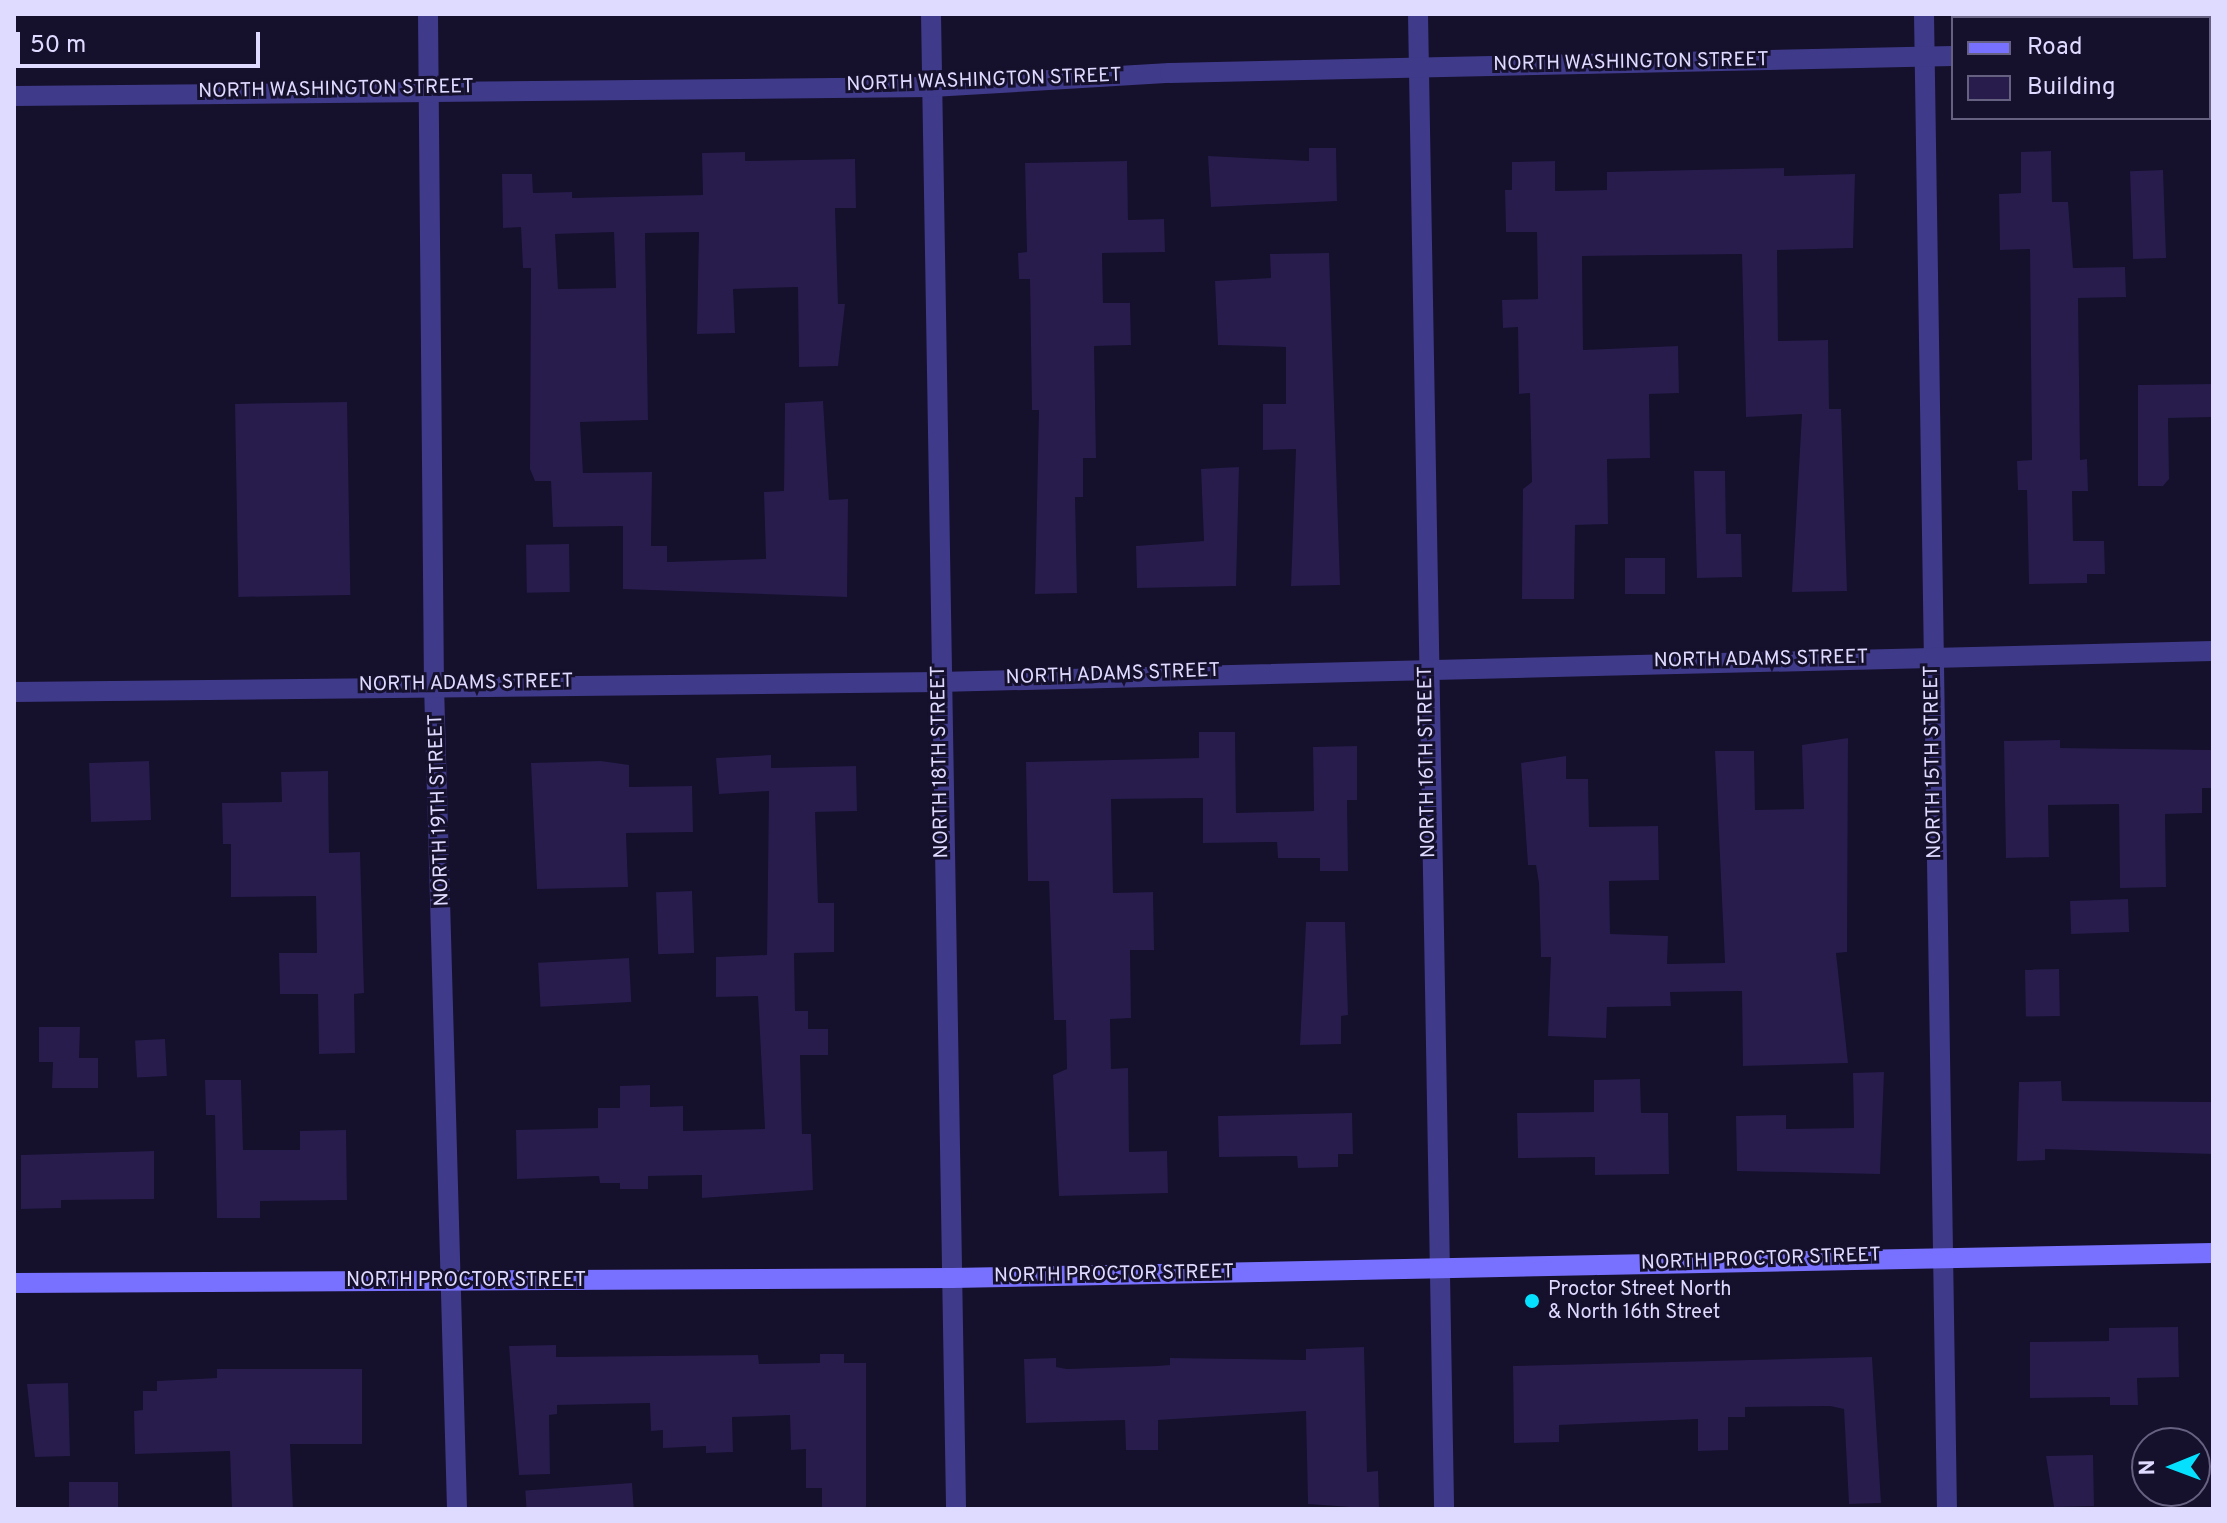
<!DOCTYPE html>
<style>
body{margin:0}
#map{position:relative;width:2227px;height:1523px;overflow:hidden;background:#15102b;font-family:Overpass,sans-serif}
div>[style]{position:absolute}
.building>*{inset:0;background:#271c4c;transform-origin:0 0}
.street>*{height:20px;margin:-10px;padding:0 10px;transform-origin:10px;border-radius:10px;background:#3f3a8a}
.secondary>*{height:20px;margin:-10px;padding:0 10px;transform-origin:10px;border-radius:10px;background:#7871ff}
.dots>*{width:22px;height:22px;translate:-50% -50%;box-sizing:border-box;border:4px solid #15102b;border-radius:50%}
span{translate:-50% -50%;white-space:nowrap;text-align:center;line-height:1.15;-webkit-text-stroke:6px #15102b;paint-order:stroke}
.street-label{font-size:20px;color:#dfdaff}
.poi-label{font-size:20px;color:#dfdaff}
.left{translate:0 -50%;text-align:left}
.frame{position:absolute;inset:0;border:16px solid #dfdaff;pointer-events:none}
.legend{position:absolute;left:1951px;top:16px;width:260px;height:104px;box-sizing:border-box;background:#15102b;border:2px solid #666180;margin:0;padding:10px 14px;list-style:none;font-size:24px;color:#dfdaff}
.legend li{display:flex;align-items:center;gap:16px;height:40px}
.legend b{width:40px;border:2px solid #666180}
.north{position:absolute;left:2131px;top:1427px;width:80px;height:80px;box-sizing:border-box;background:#15102b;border:2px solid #666180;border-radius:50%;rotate:269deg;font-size:22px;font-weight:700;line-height:32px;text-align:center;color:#dfdaff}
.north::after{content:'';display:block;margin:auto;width:28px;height:36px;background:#06e0ff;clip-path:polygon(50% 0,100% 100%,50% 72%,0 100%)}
.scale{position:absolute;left:16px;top:32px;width:244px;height:36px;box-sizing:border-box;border:4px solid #dfdaff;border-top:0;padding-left:10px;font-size:24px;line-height:28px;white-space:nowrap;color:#dfdaff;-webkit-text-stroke:6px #15102b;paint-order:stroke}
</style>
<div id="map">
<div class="building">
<div style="clip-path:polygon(1309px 148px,1336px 148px,1337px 201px,1211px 207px,1208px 156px,1309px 161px)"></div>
<div style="clip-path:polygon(2051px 151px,2052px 202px,2068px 202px,2073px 268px,2125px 267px,2126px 297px,2078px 298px,2080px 460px,2087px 459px,2088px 491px,2072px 491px,2073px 541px,2104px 541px,2105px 574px,2087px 574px,2087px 583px,2029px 584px,2027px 490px,2018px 490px,2017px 461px,2032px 460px,2030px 249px,2000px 250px,1999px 194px,2021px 193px,2021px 152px)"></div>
<div style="clip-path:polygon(evenodd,745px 152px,745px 161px,855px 159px,856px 208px,835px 208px,838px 304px,845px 304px,838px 366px,799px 367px,798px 287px,733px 289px,735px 333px,697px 334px,699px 232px,645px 233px,648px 420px,580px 422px,583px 473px,652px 472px,651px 546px,667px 546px,667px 562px,766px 559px,764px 492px,784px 491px,785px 403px,823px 401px,829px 500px,848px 499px,847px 597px,623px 589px,623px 526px,553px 527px,551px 481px,535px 481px,530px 469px,531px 268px,523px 268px,521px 227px,503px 228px,502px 174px,532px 174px,533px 193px,572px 192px,572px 198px,703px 195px,702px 153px,745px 152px,614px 232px,616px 288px,558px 289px,555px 234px,614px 232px)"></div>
<div style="clip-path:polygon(1127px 161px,1128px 220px,1164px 219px,1165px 252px,1102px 253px,1103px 303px,1130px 303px,1131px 345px,1094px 346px,1096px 458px,1083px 458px,1083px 497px,1075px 497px,1077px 593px,1035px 594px,1039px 410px,1032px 410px,1030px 279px,1019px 279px,1018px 253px,1027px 252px,1025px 163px)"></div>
<div style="clip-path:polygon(1555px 161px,1555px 191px,1607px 190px,1607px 172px,1784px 168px,1784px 176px,1855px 174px,1853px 248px,1777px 250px,1778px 341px,1828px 340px,1829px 409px,1841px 409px,1847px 591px,1792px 592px,1802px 414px,1746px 417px,1742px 254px,1582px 256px,1583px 350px,1678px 346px,1679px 393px,1649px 394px,1650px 458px,1607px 459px,1608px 524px,1575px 525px,1574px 599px,1522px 599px,1523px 489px,1532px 482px,1530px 393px,1519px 394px,1518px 327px,1503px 328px,1502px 300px,1538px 299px,1537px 232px,1506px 232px,1505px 190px,1512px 190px,1512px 162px)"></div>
<div style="left:2163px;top:170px;width:88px;height:33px;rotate:88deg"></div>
<div style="clip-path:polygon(1329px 253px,1340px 585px,1291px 586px,1296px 449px,1263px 450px,1263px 404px,1286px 404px,1286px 347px,1218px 345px,1215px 281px,1271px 278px,1270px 254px)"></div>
<div style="clip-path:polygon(2213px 384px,2213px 417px,2168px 418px,2169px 479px,2163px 486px,2138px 486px,2138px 385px)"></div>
<div style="left:347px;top:402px;width:193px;height:112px;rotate:89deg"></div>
<div style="clip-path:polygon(1239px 467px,1236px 586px,1137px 588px,1136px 546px,1204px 541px,1201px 469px)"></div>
<div style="clip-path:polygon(1694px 471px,1725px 471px,1726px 534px,1741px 534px,1742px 577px,1697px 578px)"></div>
<div style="left:569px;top:544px;width:48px;height:43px;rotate:89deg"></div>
<div style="left:1625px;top:558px;width:40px;height:36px"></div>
<div style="clip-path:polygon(1199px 732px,1235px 732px,1236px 813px,1314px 811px,1313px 747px,1357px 746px,1357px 800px,1347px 800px,1348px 871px,1320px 871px,1320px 858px,1278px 858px,1277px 842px,1203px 843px,1203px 798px,1111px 799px,1113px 893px,1153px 892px,1154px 950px,1130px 950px,1131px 1018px,1110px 1019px,1111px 1069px,1128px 1068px,1129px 1152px,1167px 1151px,1168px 1193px,1059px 1196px,1053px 1075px,1067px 1069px,1066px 1020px,1054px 1020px,1049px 881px,1028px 881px,1026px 762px,1199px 758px)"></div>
<div style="clip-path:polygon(1848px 738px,1847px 952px,1836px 953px,1848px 1063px,1743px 1066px,1742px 991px,1670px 992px,1671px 1006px,1607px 1007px,1606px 1038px,1548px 1036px,1551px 957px,1541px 957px,1539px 883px,1536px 865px,1528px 865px,1521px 763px,1566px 756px,1566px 779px,1588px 779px,1589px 827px,1658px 826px,1659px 880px,1609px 881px,1610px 934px,1668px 936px,1667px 964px,1725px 963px,1715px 751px,1754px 751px,1755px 810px,1804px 809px,1802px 745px)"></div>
<div style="clip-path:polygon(2060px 740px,2060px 748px,2213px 750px,2213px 788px,2202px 788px,2202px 813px,2165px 814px,2166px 887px,2120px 888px,2119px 804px,2048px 805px,2049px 857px,2006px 858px,2004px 741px)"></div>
<div style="clip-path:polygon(771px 755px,771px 768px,856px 766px,857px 811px,815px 812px,818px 903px,834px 903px,834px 952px,794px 953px,795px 1011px,808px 1011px,808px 1029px,828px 1029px,828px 1055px,800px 1055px,802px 1134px,811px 1134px,813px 1190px,702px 1198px,702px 1175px,648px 1176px,648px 1189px,620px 1189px,620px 1183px,600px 1183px,599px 1176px,517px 1179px,516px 1130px,598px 1128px,598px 1108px,620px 1108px,620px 1086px,650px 1085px,650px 1107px,683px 1106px,683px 1131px,765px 1129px,758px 996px,716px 997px,716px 957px,767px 955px,769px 791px,719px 794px,716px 758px)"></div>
<div style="left:149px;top:761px;width:59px;height:60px;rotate:88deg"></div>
<div style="clip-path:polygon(601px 761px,629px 765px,629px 787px,692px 786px,693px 832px,626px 833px,628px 887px,537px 889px,531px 763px)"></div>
<div style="clip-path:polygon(328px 771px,329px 853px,360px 852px,364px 993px,354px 994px,355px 1053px,319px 1054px,318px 994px,280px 994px,279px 953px,317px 953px,316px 896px,231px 897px,231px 844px,223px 844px,222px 803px,282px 802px,281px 772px)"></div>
<div style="left:692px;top:891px;width:62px;height:36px;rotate:88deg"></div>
<div style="left:2128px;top:899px;width:33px;height:58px;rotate:88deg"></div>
<div style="clip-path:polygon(1306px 922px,1345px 922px,1348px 1015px,1341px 1016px,1341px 1044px,1300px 1045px)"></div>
<div style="left:629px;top:958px;width:44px;height:91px;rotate:87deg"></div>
<div style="left:2059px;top:969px;width:47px;height:34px;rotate:89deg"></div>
<div style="clip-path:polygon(39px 1027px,80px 1027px,79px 1058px,98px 1058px,98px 1088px,52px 1088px,53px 1062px,39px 1062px)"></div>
<div style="left:165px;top:1039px;width:37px;height:30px;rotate:87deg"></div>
<div style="clip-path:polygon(1884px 1072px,1880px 1174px,1737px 1171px,1736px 1116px,1786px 1115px,1786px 1129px,1854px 1128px,1853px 1073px)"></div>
<div style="clip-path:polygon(1640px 1079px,1641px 1113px,1668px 1113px,1669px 1174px,1595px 1175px,1595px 1157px,1518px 1158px,1517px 1113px,1594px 1112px,1594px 1080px)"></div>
<div style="clip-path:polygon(205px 1080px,241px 1080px,243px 1150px,300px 1150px,300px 1131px,346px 1130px,347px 1200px,260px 1201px,260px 1218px,217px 1218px,215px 1115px,206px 1115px)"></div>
<div style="clip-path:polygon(2061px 1081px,2062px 1101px,2213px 1102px,2213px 1154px,2045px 1149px,2045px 1160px,2017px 1161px,2019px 1082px)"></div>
<div style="clip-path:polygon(1352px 1113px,1353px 1154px,1338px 1154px,1338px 1167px,1298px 1168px,1297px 1156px,1219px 1157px,1218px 1116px)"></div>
<div style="clip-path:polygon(154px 1151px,154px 1199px,61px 1200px,61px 1208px,21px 1209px,21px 1155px)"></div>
<div style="clip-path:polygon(2178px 1327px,2179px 1377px,2137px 1378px,2138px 1405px,2110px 1405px,2110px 1397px,2030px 1398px,2030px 1342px,2109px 1341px,2109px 1328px)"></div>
<div style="clip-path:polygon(556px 1345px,556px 1357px,758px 1355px,759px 1364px,820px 1363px,820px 1354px,844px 1354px,844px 1363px,866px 1363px,866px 1509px,822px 1509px,822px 1488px,806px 1488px,806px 1449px,791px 1450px,790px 1415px,732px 1417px,733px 1452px,706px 1453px,706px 1446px,663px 1448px,663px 1430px,651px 1431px,650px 1403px,557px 1405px,557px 1414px,549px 1415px,550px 1474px,519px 1475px,509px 1346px)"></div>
<div style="clip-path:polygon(1364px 1347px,1367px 1472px,1378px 1471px,1379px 1509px,1308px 1504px,1306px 1411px,1158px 1420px,1158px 1450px,1126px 1450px,1125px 1420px,1026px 1423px,1024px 1359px,1056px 1358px,1056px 1367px,1067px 1369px,1157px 1366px,1170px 1365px,1170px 1358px,1306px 1360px,1306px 1349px)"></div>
<div style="clip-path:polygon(1872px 1357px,1881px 1503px,1849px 1504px,1844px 1409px,1830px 1406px,1745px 1407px,1745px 1417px,1728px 1417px,1728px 1450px,1698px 1451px,1698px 1419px,1559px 1425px,1559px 1442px,1514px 1443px,1513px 1366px)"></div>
<div style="clip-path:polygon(217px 1369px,362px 1369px,362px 1444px,290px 1444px,293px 1509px,232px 1509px,230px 1451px,135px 1454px,134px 1411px,143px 1410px,143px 1391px,157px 1391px,157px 1381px,217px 1378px)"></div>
<div style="clip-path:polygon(68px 1383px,70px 1456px,35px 1457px,27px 1384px)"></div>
<div style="clip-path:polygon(2093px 1455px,2094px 1506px,2054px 1507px,2046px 1456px)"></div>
<div style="left:69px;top:1482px;width:49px;height:27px"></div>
<div style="left:632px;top:1483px;width:26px;height:107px;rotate:86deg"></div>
</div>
<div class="street">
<div style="left:428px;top:14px;width:671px;rotate:89.49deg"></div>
<div style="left:434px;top:685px;width:824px;rotate:88.4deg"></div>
<div style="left:931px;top:14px;width:1495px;rotate:89.04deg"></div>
<div style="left:1418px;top:14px;width:1495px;rotate:89deg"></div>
<div style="left:1924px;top:14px;width:1495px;rotate:89.12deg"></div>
<div style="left:2209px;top:51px;width:4px"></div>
<div style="left:14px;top:96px;width:918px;rotate:-0.56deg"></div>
<div style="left:932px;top:87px;width:238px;rotate:-3.4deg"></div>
<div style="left:1170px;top:73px;width:783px;rotate:-1.24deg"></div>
<div style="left:14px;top:692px;width:925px;rotate:-0.62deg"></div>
<div style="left:939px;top:682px;width:1274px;rotate:-1.39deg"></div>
</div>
<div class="secondary">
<div style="left:14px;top:1283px;width:938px;rotate:-0.31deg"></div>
<div style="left:952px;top:1278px;width:1261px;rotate:-1.14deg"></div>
</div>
<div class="dots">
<div style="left:1532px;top:1301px;background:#06e0ff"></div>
</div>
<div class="street-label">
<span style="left:1631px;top:63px;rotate:-1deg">NORTH WASHINGTON STREET</span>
<span style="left:984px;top:81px;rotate:-2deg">NORTH WASHINGTON STREET</span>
<span style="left:336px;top:90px;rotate:-1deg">NORTH WASHINGTON STREET</span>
<span style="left:1761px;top:660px;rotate:-1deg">NORTH ADAMS STREET</span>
<span style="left:1113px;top:675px;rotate:-2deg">NORTH ADAMS STREET</span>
<span style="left:466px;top:684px;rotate:-1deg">NORTH ADAMS STREET</span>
<span style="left:941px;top:762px;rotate:-91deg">NORTH 18TH STREET</span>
<span style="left:1428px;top:762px;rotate:-91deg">NORTH 16TH STREET</span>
<span style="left:1934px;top:762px;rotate:-91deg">NORTH 15TH STREET</span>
<span style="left:440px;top:810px;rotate:-92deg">NORTH 19TH STREET</span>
<span style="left:1761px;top:1260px;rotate:-2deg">NORTH PROCTOR STREET</span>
<span style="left:1114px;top:1275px;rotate:-1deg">NORTH PROCTOR STREET</span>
<span style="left:466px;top:1281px">NORTH PROCTOR STREET</span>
</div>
<div class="poi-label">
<span class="left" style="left:1548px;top:1302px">Proctor Street North<br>&amp; North 16th Street</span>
</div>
<div class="frame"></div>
<ul class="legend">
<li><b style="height:10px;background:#7871ff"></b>Road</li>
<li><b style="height:22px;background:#271c4c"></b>Building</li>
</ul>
<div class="north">N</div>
<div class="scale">50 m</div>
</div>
